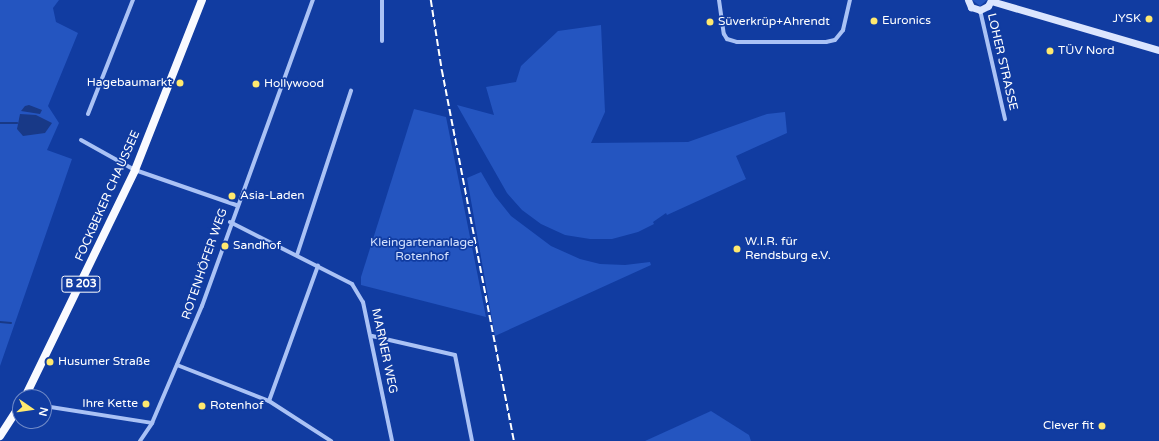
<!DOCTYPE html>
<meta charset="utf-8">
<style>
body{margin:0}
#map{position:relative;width:1159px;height:441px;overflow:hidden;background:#113ca1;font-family:"Varela Round",sans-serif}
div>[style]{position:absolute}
.green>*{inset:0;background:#2455c0}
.water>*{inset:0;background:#183987}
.stream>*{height:1.5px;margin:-0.75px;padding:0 0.75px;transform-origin:0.75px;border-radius:0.75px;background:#183987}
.street>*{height:4px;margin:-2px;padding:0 2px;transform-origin:2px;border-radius:2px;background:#aac2f5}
.secondary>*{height:7px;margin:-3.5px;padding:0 3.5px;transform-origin:3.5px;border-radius:3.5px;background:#dbe5fe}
.primary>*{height:8px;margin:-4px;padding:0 4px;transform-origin:4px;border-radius:4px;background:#f9faff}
.rail>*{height:1.5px;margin-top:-0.75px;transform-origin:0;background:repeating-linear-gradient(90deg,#fff 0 7px,transparent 0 10px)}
.dots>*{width:11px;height:11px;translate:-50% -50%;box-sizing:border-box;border:2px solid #113ca1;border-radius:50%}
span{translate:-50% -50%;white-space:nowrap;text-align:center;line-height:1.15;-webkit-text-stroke:3.5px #113ca1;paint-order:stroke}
.shield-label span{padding:1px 3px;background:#113ca1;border:1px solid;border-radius:3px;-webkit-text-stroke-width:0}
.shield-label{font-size:11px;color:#fff;font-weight:700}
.poi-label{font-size:12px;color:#fff}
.right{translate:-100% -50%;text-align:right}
.left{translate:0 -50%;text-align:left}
.street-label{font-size:12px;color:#fff}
.park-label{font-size:12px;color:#d3e1fe}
.north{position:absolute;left:12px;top:389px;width:40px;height:40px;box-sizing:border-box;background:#113ca1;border:1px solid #708ac7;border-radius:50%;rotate:103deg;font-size:11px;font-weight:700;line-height:16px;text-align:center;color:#fff}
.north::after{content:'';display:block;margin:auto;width:14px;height:18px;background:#ffe96f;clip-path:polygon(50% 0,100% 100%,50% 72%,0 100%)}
</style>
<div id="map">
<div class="green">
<div style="clip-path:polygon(0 0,59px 0,53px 8px,56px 22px,78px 33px,48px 106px,59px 123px,47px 150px,72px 159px,0 366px)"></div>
<div style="clip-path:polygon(972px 0,987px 0,980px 6px)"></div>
<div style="clip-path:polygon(601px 25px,605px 112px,591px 143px,688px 142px,767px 114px,785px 112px,787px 133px,736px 156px,746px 179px,667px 215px,666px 213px,653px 222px,654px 224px,638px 232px,612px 239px,590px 239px,565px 235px,541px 224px,522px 210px,507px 193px,457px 105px,494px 115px,486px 87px,516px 82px,521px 66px,558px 31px)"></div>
<div style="clip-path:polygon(414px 109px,446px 117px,486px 317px,361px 285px,361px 277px)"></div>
<div style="clip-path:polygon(481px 172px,495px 196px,511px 216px,551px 246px,580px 259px,600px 264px,625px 265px,650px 262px,651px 265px,495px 336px,467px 178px)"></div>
<div style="clip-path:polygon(711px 411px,749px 435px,751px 441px,645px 441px)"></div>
</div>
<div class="water">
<div style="clip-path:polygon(29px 105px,42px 110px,40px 114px,21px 111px,25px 106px)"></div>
<div style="clip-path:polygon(20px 114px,36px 115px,52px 123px,45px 133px,23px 136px,17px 129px)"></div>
</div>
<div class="stream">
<div style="left:0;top:123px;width:17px"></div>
<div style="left:0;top:322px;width:11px;rotate:5deg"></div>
</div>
<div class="street">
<div style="left:382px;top:0;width:41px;rotate:90deg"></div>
<div style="left:719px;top:0;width:34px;rotate:82deg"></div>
<div style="left:724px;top:34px;width:6px;rotate:59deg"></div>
<div style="left:727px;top:39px;width:10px;rotate:17deg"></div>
<div style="left:737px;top:42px;width:89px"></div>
<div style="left:826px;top:42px;width:9px;rotate:-13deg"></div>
<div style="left:835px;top:40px;width:13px;rotate:-51deg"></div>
<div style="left:843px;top:30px;width:31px;rotate:-77deg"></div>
<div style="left:980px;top:10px;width:112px;rotate:77.1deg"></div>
<div style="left:88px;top:114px;width:123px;rotate:-68.5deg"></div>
<div style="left:81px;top:140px;width:62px;rotate:29.1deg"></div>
<div style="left:135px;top:170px;width:107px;rotate:19.1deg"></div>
<div style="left:230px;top:222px;width:137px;rotate:26.9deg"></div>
<div style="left:352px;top:284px;width:21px;rotate:59deg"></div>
<div style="left:363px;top:302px;width:142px;rotate:78.2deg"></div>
<div style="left:297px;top:255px;width:173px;rotate:-71.8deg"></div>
<div style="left:372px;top:336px;width:85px;rotate:12.9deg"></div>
<div style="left:455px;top:355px;width:88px;rotate:78.8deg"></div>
<div style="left:177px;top:365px;width:99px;rotate:21.4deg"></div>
<div style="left:269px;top:401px;width:74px;rotate:32.8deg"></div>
<div style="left:269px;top:401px;width:144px;rotate:-70.1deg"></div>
<div style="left:44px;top:406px;width:109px;rotate:8.9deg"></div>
<div style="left:140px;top:441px;width:22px;rotate:-56deg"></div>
<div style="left:152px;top:423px;width:127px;rotate:-66.9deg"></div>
<div style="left:202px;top:306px;width:326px;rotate:-70.1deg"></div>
</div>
<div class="secondary">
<div style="left:968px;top:0;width:8px;rotate:67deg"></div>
<div style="left:971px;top:7px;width:9px;rotate:18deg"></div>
<div style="left:980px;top:10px;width:9px;rotate:-27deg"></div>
<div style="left:988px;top:6px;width:7px;rotate:-63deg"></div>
<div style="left:991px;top:1px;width:175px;rotate:16.3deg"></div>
</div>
<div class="primary">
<div style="left:25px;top:397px;width:252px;rotate:-64.1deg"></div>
<div style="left:135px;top:170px;width:183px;rotate:-68.5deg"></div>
<div style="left:0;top:436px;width:37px;rotate:-57deg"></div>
</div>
<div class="rail">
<div style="left:431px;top:0;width:71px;rotate:81.1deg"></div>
<div style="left:442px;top:70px;width:378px;rotate:79deg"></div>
</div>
<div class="dots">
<div style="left:1149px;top:19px;background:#ffe96f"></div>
<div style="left:874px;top:21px;background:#ffe96f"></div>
<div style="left:710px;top:22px;background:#ffe96f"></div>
<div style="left:1050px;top:51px;background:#ffe96f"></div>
<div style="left:180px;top:83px;background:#ffe96f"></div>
<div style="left:256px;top:84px;background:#ffe96f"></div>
<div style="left:232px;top:196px;background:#ffe96f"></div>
<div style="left:225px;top:246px;background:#ffe96f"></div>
<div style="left:737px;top:249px;background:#ffe96f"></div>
<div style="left:50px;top:362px;background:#ffe96f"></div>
<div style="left:146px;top:404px;background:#ffe96f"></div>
<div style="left:202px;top:406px;background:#ffe96f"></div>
<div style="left:1102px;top:426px;background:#ffe96f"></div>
</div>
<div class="shield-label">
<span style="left:81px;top:284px">B 203</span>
</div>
<div class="poi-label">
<span class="right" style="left:1141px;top:19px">JYSK</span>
<span class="left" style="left:882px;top:21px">Euronics</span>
<span class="left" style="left:718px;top:22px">Süverkrüp+Ahrendt</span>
<span class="left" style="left:1058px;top:51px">TÜV Nord</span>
<span class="right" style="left:172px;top:83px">Hagebaumarkt</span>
<span class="left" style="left:264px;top:84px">Hollywood</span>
<span class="left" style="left:240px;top:196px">Asia-Laden</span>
<span class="left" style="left:745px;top:249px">W.I.R. für<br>Rendsburg e.V.</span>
<span class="left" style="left:233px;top:246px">Sandhof</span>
<span class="left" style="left:58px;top:362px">Husumer Straße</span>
<span class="right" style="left:138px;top:404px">Ihre Kette</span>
<span class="left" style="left:210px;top:406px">Rotenhof</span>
<span class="right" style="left:1094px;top:426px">Clever fit</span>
</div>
<div class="street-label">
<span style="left:1002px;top:62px;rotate:77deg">LOHER STRASSE</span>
<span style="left:108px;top:196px;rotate:-66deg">FOCKBEKER CHAUSSEE</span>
<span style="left:205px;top:264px;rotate:-71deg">ROTENHÖFER WEG</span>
<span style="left:384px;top:351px;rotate:78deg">MARNER WEG</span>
</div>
<div class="park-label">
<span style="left:422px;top:250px">Kleingartenanlage<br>Rotenhof</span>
</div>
<div class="north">N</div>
</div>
